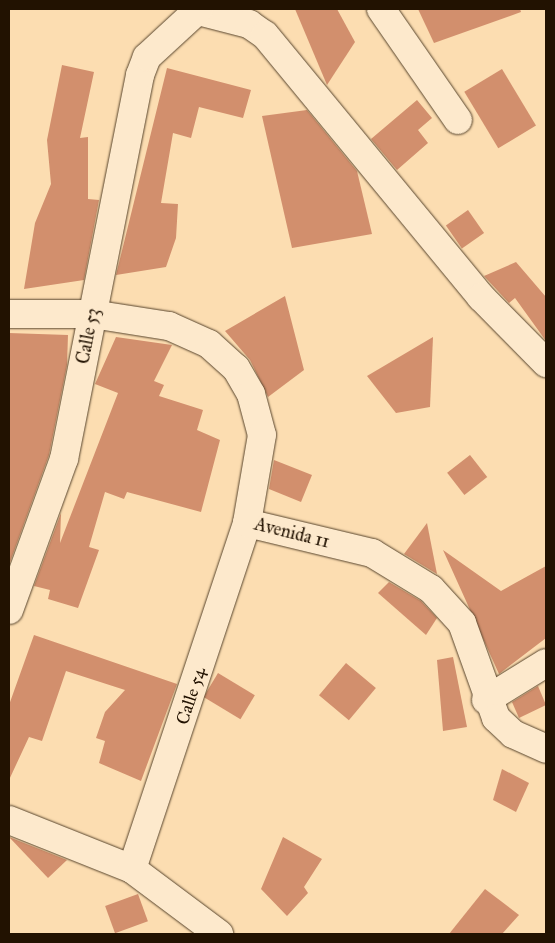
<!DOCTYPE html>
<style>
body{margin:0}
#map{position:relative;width:555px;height:943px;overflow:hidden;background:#fcddb1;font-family:"IM FELL Great Primer",serif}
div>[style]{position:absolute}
.building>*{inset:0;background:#d28f6d;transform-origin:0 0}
.roads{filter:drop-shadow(0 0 1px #58452d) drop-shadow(0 0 1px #58452d)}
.minor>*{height:28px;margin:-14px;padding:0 14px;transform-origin:14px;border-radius:14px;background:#fde9cc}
.tertiary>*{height:28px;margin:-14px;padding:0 14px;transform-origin:14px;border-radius:14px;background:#fde9cc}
span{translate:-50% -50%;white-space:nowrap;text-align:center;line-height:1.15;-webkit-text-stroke:4.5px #fde9cc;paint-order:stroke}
.street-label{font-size:18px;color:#221201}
.frame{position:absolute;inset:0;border:10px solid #221201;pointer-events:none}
</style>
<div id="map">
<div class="building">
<div style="clip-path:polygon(295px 9px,337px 9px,355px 42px,327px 85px)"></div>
<div style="clip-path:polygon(418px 9px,520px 9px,521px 12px,434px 43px)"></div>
<div style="clip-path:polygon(62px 65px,94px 72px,80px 138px,88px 137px,88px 199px,99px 200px,84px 280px,24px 289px,35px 223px,51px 184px,47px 140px)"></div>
<div style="clip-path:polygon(167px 68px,251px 90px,243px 118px,199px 107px,191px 138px,173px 133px,161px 203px,178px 204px,176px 238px,166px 267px,116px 275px)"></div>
<div style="left:502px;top:69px;width:66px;height:44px;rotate:59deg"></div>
<div style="clip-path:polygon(417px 100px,432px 118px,418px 130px,428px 143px,397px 170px,371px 139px)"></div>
<div style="clip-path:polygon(307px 110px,357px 171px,372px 234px,292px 248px,262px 116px)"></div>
<div style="left:468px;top:210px;width:28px;height:27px;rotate:55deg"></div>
<div style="clip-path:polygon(516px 262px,546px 297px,546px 341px,515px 298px,509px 303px,484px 276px)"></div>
<div style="clip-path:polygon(285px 296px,304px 370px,268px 397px,250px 360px,225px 331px)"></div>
<div style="clip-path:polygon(9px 333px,68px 335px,67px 365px,49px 455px,9px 565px)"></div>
<div style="clip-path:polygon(116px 337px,172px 345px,154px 381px,164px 385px,159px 396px,203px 410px,197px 430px,220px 440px,201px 512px,127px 492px,124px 499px,105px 492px,89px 547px,99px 550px,78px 608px,48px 599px,50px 590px,34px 586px,61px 513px,60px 543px,118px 393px,95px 384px)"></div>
<div style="clip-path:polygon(433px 337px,430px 407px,396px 413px,367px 376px)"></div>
<div style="left:470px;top:455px;width:28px;height:29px;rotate:52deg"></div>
<div style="clip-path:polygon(274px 460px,312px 475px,301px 502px,269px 489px)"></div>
<div style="clip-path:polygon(427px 523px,437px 574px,404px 554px)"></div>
<div style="clip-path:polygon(443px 550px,501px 591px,546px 566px,546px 638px,499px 674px)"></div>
<div style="clip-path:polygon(389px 582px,421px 601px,437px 618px,426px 635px,378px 593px)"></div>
<div style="clip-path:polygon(34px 635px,177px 684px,141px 781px,99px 763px,105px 741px,96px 738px,105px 712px,125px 690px,66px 671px,42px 741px,29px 737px,9px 780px,9px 705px)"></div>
<div style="clip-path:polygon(453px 657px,467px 727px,443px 731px,437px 660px)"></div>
<div style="left:346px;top:663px;width:39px;height:42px;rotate:40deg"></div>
<div style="left:218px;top:673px;width:43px;height:28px;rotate:31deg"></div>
<div style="clip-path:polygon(538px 686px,546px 705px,519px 718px,512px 702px)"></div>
<div style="clip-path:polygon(502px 769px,529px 783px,516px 812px,493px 800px)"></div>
<div style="clip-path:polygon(9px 837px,67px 860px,48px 878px)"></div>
<div style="clip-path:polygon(283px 837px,322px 859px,304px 887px,308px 893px,287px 916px,261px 889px)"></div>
<div style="clip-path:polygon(485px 889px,519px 915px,502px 934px,449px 934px)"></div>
<div style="left:138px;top:894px;width:29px;height:35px;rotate:70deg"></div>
</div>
<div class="roads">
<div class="minor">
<div style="left:381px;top:9px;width:135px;rotate:55.3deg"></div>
<div style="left:198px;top:11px;width:53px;rotate:14.3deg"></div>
<div style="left:249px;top:24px;width:19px;rotate:35deg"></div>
<div style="left:265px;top:35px;width:340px;rotate:50.5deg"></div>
<div style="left:481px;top:297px;width:93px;rotate:45.4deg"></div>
<div style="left:9px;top:610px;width:161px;rotate:-70deg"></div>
<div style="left:64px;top:459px;width:391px;rotate:-78.8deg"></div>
<div style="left:140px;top:75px;width:19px;rotate:-69deg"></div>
<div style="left:147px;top:57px;width:71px;rotate:-42.7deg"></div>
<div style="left:486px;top:700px;width:70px;rotate:-31.7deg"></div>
<div style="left:9px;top:820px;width:132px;rotate:21.7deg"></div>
<div style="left:132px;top:869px;width:109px;rotate:36.8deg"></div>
<div style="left:132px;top:869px;width:365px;rotate:-71.6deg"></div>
</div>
<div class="tertiary">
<div style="left:9px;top:314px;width:83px"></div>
<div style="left:92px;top:314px;width:78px;rotate:8.9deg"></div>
<div style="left:169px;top:326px;width:44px;rotate:24.2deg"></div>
<div style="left:209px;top:344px;width:36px;rotate:42deg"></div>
<div style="left:236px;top:368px;width:30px;rotate:60deg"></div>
<div style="left:251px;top:394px;width:42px;rotate:75deg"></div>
<div style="left:262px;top:435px;width:89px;rotate:99.7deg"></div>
<div style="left:247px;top:523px;width:129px;rotate:13.5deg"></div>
<div style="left:372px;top:553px;width:69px;rotate:31.4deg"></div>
<div style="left:431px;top:589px;width:46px;rotate:47.6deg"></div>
<div style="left:462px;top:623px;width:101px;rotate:70.3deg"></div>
<div style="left:496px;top:718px;width:23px;rotate:43deg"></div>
<div style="left:513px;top:734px;width:36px;rotate:24deg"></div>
</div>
</div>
<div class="street-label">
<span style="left:88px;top:336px;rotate:-79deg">Calle 53</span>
<span style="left:292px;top:533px;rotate:14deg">Avenida 11</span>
<span style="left:191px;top:696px;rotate:-72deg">Calle 54</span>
</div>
<div class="frame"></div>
</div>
